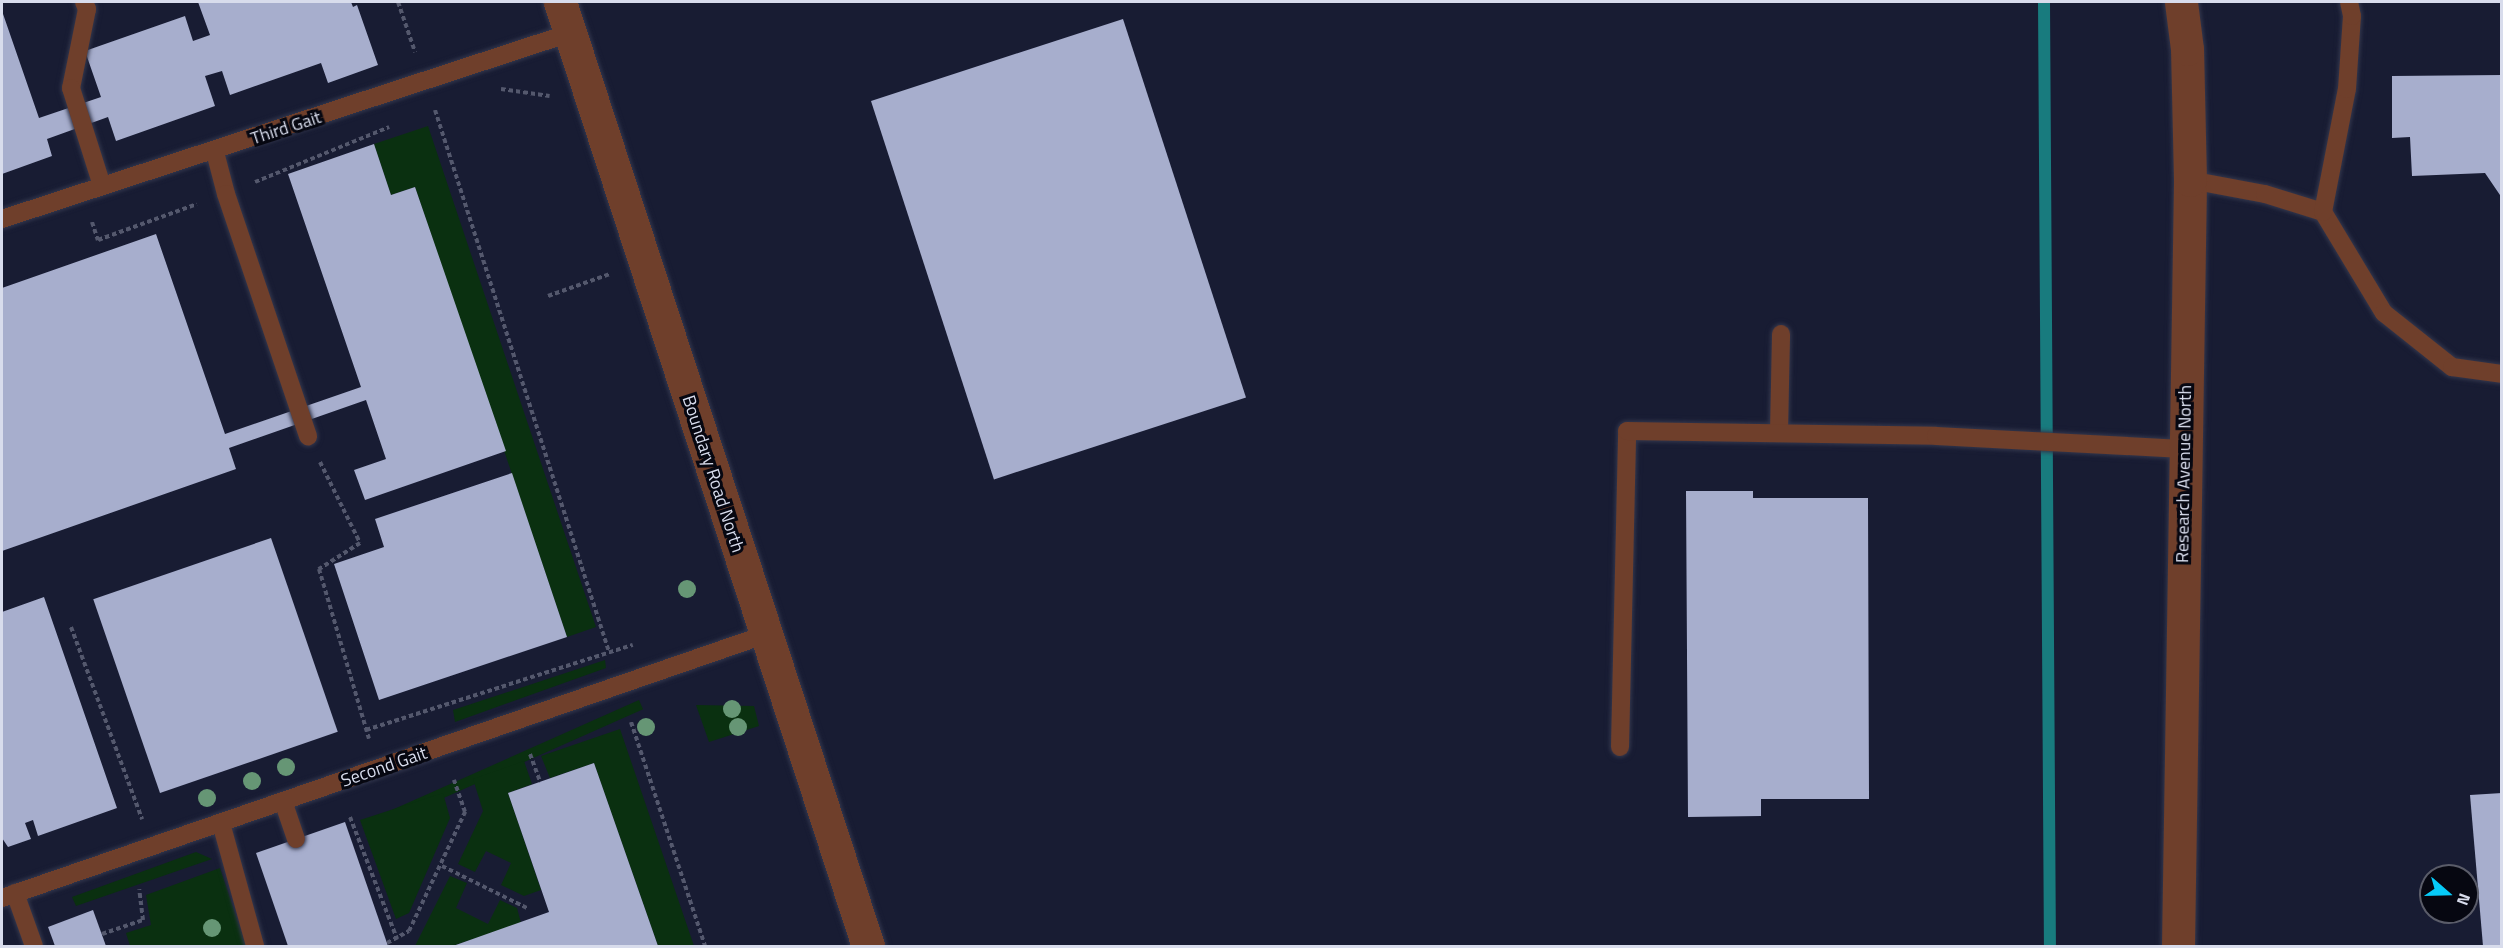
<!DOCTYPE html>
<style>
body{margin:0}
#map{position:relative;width:2503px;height:948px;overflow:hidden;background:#181c33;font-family:"Titillium Web",sans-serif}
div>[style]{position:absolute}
.green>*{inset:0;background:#0a3010;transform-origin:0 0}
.stream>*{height:12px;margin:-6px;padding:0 6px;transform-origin:6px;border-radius:6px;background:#187b7e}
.building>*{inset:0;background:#a7aecd;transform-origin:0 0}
.path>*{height:4px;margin-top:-2px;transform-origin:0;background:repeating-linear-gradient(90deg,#54586d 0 4.5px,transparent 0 7.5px)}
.roads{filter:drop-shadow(0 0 2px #33374d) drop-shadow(0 0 2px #33374d)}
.service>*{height:18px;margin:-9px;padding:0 9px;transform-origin:9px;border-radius:9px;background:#6f3f2b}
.minor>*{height:33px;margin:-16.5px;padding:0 16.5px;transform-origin:16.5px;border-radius:16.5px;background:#6f3f2b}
.trees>*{width:18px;height:18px;margin:-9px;border-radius:50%;background:#669675}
span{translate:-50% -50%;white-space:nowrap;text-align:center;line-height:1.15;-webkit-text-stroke:6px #060711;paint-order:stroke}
.street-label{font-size:18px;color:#d8dcec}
.frame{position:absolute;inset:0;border:3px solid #d8dcec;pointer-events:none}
.north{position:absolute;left:2419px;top:864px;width:60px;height:60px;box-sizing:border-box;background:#060711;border:2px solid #5a5c69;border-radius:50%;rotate:110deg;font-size:16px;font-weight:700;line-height:24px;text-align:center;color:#d8dcec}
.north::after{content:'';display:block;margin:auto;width:21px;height:27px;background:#06cbf9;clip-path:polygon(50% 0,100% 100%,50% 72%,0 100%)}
</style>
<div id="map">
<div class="green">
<div style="clip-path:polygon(428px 126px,596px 627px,567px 637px,415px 187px,391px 195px,374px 144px)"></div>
<div style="clip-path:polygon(605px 660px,606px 668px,455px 722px,453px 710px)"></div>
<div style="left:639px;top:700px;width:10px;height:283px;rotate:66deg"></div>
<div style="clip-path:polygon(696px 705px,754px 706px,759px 726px,709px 742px)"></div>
<div style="clip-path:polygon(620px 729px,694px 946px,658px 946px,594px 763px,550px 778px,541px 756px)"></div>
<div style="clip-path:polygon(524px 761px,532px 784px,508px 793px,541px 890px,524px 896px,501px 885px,511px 863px,486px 851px,475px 872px,458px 864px,483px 811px,473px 779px)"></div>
<div style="clip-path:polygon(443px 793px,450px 818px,409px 913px,396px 919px,360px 820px)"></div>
<div style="clip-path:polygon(196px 852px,212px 859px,76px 906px,72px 897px)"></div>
<div style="clip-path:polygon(220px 868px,246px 946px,130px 946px,126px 933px,151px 925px,146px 895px)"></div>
<div style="clip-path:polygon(450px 876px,467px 883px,456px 908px,488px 924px,500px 900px,517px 908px,521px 923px,452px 946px,415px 946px)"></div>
</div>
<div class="stream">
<div style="left:2044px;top:2px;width:944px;rotate:89.64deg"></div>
</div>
<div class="building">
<div style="clip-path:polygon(198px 2px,351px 2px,353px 7px,357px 5px,378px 65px,328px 83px,321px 63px,230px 95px,222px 71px,205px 76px,215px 106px,116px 141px,108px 117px,47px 139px,52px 156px,2px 174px,2px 11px,39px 118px,101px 97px,85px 51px,185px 16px,193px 41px,210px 35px)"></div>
<div style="left:1123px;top:19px;width:398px;height:265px;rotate:72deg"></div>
<div style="clip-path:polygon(2502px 75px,2502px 198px,2485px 173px,2412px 176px,2410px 137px,2392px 138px,2392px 76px)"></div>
<div style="clip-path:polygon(374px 144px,391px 195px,415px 187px,506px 451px,365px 500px,354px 470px,386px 459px,366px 400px,229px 448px,236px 469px,2px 551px,2px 288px,156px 234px,225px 434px,361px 387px,288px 174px)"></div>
<div style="clip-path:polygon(512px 473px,567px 637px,379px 700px,334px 564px,384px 547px,375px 519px)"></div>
<div style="clip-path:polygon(1686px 491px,1753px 491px,1753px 498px,1868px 498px,1869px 799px,1761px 799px,1761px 816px,1688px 817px)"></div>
<div style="left:271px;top:538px;width:205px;height:188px;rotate:71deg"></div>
<div style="clip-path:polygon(44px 597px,117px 808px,38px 836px,33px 820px,25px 823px,31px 839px,8px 847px,2px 838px,2px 612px)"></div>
<div style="clip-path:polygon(594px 763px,658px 946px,453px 946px,549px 912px,508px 793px)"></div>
<div style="clip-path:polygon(2502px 793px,2502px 946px,2483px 946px,2470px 795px)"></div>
<div style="clip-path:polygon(345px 822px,388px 946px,288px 946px,256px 853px)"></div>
<div style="clip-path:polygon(93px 910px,106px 946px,55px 946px,48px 927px)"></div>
</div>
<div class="path">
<div style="left:398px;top:2px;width:53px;rotate:71.2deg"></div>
<div style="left:501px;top:89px;width:49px;rotate:8.1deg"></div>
<div style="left:435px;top:110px;width:569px;rotate:72.2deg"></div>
<div style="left:255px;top:182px;width:145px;rotate:-22.3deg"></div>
<div style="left:92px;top:222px;width:19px;rotate:72deg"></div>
<div style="left:98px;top:240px;width:105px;rotate:-20deg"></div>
<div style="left:548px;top:296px;width:66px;rotate:-19.5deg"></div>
<div style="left:320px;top:462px;width:90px;rotate:63.7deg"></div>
<div style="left:360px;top:543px;width:49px;rotate:147.6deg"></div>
<div style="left:319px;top:569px;width:177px;rotate:73.6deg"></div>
<div style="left:71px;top:627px;width:205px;rotate:69.7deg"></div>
<div style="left:631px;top:722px;width:236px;rotate:71.7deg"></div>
<div style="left:366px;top:730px;width:280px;rotate:-17.7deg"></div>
<div style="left:530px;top:754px;width:30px;rotate:70deg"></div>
<div style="left:350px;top:817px;width:131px;rotate:68.9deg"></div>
<div style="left:442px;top:866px;width:97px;rotate:26.3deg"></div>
<div style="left:102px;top:934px;width:43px;rotate:-18.9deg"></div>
<div style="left:143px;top:920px;width:31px;rotate:-97deg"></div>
<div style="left:387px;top:943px;width:25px;rotate:-29deg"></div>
<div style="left:409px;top:931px;width:132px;rotate:-64.8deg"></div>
<div style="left:465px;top:812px;width:34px;rotate:-109deg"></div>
</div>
<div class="roads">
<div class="service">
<div style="left:84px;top:2px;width:8px;rotate:67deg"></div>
<div style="left:87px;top:9px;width:81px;rotate:101.4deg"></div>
<div style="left:71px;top:88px;width:103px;rotate:72.4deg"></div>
<div style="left:215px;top:152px;width:43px;rotate:75.3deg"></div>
<div style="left:226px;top:194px;width:256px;rotate:71.3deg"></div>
<div style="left:2190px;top:180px;width:76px;rotate:10.6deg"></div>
<div style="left:2265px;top:194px;width:61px;rotate:17.2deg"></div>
<div style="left:2323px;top:212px;width:118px;rotate:58.9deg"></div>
<div style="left:2384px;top:313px;width:87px;rotate:38.5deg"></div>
<div style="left:2452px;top:367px;width:50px;rotate:8deg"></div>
<div style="left:2323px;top:212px;width:125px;rotate:-79deg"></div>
<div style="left:2347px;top:89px;width:73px;rotate:-86.1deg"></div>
<div style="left:2352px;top:16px;width:14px;rotate:-102deg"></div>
<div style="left:2px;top:219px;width:598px;rotate:-18.13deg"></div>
<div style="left:1779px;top:432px;width:98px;rotate:-88.8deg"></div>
<div style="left:1620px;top:747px;width:316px;rotate:-88.7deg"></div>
<div style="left:1627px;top:431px;width:309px;rotate:0.9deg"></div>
<div style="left:1936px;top:436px;width:247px;rotate:3deg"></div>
<div style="left:283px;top:801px;width:40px;rotate:71.1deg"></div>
<div style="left:221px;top:823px;width:128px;rotate:74.5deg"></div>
<div style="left:15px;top:893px;width:56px;rotate:70.3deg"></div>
<div style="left:2px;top:898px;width:809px;rotate:-19.04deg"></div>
</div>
<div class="minor">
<div style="left:560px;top:2px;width:993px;rotate:71.93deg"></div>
<div style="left:2178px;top:946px;width:766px;rotate:-89.1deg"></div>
<div style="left:2190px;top:180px;width:131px;rotate:-91.3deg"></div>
<div style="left:2187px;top:49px;width:47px;rotate:-97.3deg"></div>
</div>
</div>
<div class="trees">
<div style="left:687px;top:589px"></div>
<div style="left:732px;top:709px"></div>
<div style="left:646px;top:727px"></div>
<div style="left:738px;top:727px"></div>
<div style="left:286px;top:767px"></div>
<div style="left:252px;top:781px"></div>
<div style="left:207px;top:798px"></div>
<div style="left:212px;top:928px"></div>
</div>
<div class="street-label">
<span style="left:286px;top:128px;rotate:-18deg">Third Gait</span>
<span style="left:713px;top:474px;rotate:72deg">Boundary Road North</span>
<span style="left:2184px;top:474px;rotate:-89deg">Research Avenue North</span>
<span style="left:384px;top:767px;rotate:-19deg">Second Gait</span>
</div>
<div class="frame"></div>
<div class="north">N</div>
</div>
